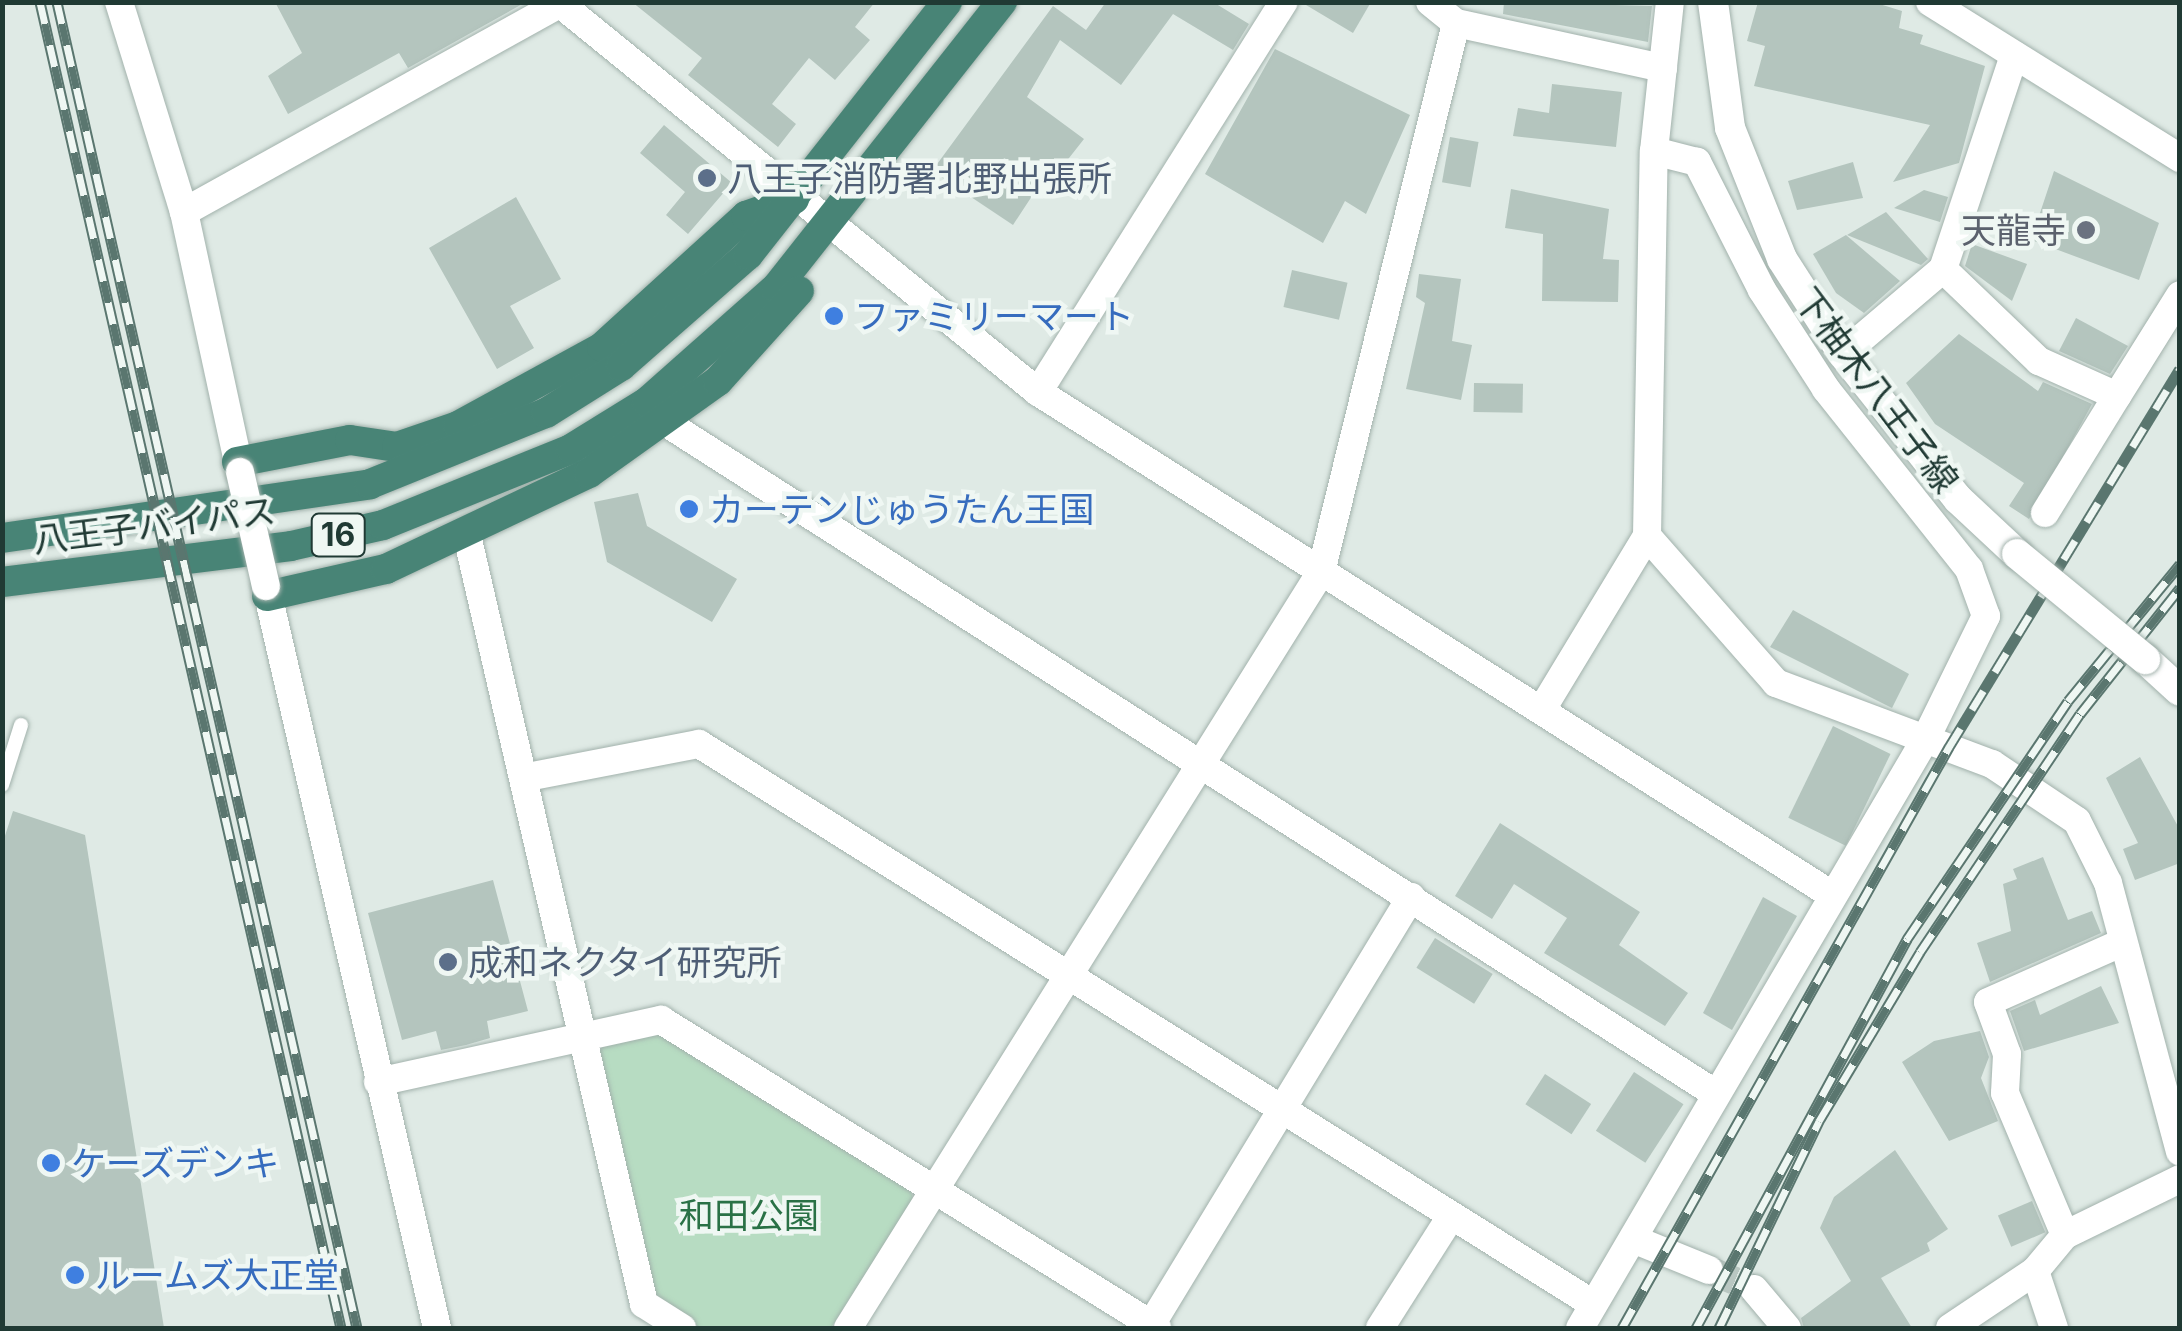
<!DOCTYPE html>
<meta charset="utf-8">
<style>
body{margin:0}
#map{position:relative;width:2182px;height:1331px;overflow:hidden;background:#dfeae5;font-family:Inter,"Noto Sans JP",sans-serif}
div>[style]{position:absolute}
.green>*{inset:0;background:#b7dcc2}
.building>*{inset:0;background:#b4c5be;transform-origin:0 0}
.minor-tunnel>*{height:28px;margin-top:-14px;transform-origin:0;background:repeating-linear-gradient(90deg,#b9c7c2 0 28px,transparent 0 42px)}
.roads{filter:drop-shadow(0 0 2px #a2b2ac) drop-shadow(0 0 2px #a2b2ac)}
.service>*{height:14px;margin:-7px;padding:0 7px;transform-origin:7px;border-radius:7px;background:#fff}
.minor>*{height:28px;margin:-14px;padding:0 14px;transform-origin:14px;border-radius:14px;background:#fff}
.secondary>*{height:30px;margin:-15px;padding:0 15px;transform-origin:15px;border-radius:15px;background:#fff}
.trunk>*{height:30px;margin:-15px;padding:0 15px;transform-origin:15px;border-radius:15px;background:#488476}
.rail>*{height:11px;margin-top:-5.5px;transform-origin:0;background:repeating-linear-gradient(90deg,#eff7f3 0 22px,#5a766f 0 44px);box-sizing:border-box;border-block:2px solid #5a766f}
.bridges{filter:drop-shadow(0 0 2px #a2b2ac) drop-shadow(0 0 2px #a2b2ac)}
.minor-bridge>*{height:28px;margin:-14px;padding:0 14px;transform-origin:14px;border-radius:14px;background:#fff}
.secondary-bridge>*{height:30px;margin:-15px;padding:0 15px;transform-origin:15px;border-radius:15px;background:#fff}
.dots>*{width:28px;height:28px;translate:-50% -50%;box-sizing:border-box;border:5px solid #eff7f3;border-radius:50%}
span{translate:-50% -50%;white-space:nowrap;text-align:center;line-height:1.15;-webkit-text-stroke:9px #eff7f3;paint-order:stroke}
.shield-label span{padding:2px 8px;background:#eff7f3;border:2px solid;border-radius:8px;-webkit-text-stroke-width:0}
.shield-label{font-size:32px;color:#203a34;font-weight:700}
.service-label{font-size:35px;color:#4e5e75}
.left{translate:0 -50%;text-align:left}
.worship-label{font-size:35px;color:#5b616d}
.right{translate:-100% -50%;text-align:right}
.shop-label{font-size:35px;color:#366cbe}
.street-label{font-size:35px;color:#203a34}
.park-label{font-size:35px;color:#2a7146}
.frame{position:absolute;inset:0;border:5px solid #203a34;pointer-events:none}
</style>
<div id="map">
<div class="green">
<div style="clip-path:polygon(658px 1024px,910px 1188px,913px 1199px,831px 1328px,700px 1328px,655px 1301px,598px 1055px,603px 1044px)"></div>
</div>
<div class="building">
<div style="clip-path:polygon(275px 2px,526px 2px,408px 68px,399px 53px,288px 114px,268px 76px,302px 53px)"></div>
<div style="clip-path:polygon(632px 2px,875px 2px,855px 27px,870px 40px,835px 80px,809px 58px,772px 104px,796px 124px,778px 147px,688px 75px,702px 58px)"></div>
<div style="clip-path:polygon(1106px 2px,1213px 2px,1249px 24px,1233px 50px,1173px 14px,1121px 85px,1060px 40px,1027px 97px,1084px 139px,1058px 172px,1051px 167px,1013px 225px,932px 171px,1053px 6px,1086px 30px)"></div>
<div style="clip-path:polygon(1301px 2px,1371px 2px,1353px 33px)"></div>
<div style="clip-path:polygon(1504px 2px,1652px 6px,1648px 42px,1503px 14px)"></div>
<div style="clip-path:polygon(1758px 2px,1873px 2px,1902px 11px,1899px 28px,1923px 35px,1920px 44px,1985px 66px,1959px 163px,1893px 182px,1930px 125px,1754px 86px,1765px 46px,1747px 41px)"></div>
<div style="clip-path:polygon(1275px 49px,1410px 115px,1366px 214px,1345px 201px,1323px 243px,1205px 174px)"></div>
<div style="clip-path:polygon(1552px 84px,1622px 92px,1616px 147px,1513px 136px,1518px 108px,1549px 113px)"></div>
<div style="clip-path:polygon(664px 125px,732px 183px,688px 234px,666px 215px,685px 192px,640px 153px)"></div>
<div style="left:1450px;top:137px;width:29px;height:46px;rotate:10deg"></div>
<div style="clip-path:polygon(1853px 162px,1863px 198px,1797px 210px,1788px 181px)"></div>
<div style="clip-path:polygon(2054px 171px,2159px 223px,2139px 280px,2031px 240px)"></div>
<div style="clip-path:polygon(1511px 189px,1609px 209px,1603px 259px,1619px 260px,1618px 302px,1542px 301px,1543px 234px,1505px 228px)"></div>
<div style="clip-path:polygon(1924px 190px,1948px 197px,1940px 222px,1894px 208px)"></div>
<div style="clip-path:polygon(516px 197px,561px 279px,510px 306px,534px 348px,497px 369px,429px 248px)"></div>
<div style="clip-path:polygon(1886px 212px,1928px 259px,1921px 265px,1847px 235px)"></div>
<div style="clip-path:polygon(1846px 235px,1900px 281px,1864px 313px,1836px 293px,1813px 254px)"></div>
<div style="clip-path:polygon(1972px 244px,2027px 264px,2012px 301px,1965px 266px)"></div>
<div style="left:1292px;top:270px;width:57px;height:38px;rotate:13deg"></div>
<div style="clip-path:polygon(1419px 274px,1461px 279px,1452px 341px,1472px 345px,1461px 400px,1406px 389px,1425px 303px,1416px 297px)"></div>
<div style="clip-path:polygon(2076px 318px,2128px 346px,2110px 374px,2059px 351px)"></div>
<div style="clip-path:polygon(1959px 334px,2038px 391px,2043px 382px,2092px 404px,2029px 519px,2009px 506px,2024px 483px,1935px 424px,1906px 383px)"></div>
<div style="left:1474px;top:383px;width:49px;height:29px;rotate:1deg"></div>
<div style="clip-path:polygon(638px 493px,647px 526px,737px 579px,712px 622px,607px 562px,594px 502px)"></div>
<div style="clip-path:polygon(1793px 610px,1909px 674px,1892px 708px,1770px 647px)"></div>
<div style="left:1833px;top:726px;width:64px;height:102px;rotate:26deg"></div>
<div style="clip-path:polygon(2140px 757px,2180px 830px,2180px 863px,2135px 880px,2123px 849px,2138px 843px,2106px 778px)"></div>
<div style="clip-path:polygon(13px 811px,85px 835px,164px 1328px,2px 1328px,2px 845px)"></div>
<div style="clip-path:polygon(1500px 823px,1640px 912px,1619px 945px,1688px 993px,1665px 1026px,1544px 953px,1567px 918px,1514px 884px,1492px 919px,1455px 896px)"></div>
<div style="clip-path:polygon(2043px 857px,2068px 920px,2092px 911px,2101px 933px,1990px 982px,1977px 943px,2011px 931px,2003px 884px,2017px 879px,2013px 869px)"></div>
<div style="clip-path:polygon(493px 880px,528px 1011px,487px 1021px,490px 1038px,466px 1045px,441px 1050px,436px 1031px,402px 1040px,368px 913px)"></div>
<div style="clip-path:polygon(1763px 897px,1797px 916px,1732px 1030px,1703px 1013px)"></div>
<div style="left:1435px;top:938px;width:68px;height:35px;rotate:32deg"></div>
<div style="clip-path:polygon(2101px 986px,2119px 1023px,2024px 1051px,2010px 1011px,2035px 1000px,2040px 1015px)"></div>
<div style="clip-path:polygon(1980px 1031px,1989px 1057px,1981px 1078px,1998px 1121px,1949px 1141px,1902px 1062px,1934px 1041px)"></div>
<div style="left:1634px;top:1072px;width:59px;height:70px;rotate:33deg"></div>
<div style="left:1545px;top:1074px;width:55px;height:36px;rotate:33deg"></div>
<div style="clip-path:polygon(1895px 1150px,1948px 1229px,1927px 1243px,1930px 1251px,1881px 1278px,1912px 1328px,1804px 1328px,1801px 1318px,1851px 1281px,1820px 1228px,1834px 1197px)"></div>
<div style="left:2032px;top:1201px;width:34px;height:37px;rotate:67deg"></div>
</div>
<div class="minor-tunnel">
<div style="left:1709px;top:1270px;width:49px;rotate:22.9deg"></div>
</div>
<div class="roads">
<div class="service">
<div style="left:2px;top:785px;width:63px;rotate:-72.4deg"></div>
</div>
<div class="minor">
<div style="left:119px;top:2px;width:220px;rotate:72.8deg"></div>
<div style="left:184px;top:212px;width:266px;rotate:77.8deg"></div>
<div style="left:558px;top:2px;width:618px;rotate:39.09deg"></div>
<div style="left:1038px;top:392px;width:936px;rotate:32.35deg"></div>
<div style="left:1430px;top:2px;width:33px;rotate:39deg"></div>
<div style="left:1456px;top:23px;width:212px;rotate:12.3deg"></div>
<div style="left:1930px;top:2px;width:295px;rotate:32deg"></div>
<div style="left:184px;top:212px;width:433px;rotate:-29deg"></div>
<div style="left:1943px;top:269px;width:133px;rotate:43.8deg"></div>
<div style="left:2039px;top:361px;width:85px;rotate:24.2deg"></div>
<div style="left:2117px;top:396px;width:119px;rotate:-58deg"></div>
<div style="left:1843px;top:354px;width:131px;rotate:-40.4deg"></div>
<div style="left:1943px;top:269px;width:225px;rotate:-71.6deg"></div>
<div style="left:1038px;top:392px;width:461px;rotate:-57.8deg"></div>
<div style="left:668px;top:424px;width:1240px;rotate:32.59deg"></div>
<div style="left:2045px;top:513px;width:137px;rotate:-58.4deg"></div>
<div style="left:466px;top:531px;width:793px;rotate:77.03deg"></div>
<div style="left:644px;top:1304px;width:45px;rotate:32.3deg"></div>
<div style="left:1647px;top:536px;width:196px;rotate:48.7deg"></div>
<div style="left:1776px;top:683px;width:231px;rotate:20.6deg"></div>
<div style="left:1992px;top:764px;width:102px;rotate:33.8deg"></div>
<div style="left:2077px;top:821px;width:69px;rotate:63.4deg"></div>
<div style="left:2108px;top:883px;width:278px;rotate:75deg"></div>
<div style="left:266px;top:586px;width:761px;rotate:77.02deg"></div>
<div style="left:1544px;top:706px;width:199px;rotate:-58.8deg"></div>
<div style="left:1647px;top:536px;width:385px;rotate:-89deg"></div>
<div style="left:1654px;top:151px;width:150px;rotate:-83.9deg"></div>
<div style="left:527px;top:777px;width:175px;rotate:-10.9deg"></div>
<div style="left:699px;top:744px;width:1055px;rotate:32.06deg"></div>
<div style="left:378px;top:1082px;width:290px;rotate:-12.4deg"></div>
<div style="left:661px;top:1020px;width:584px;rotate:31.84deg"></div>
<div style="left:2065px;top:1235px;width:154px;rotate:-112.9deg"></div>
<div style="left:2005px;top:1093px;width:39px;rotate:-87deg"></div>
<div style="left:2007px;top:1054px;width:55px;rotate:-110.1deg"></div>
<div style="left:1988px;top:1002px;width:145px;rotate:-23.9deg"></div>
<div style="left:1633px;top:1239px;width:82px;rotate:22.2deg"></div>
<div style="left:2035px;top:1271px;width:60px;rotate:71.6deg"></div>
<div style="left:1754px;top:1289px;width:51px;rotate:49.8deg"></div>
<div style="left:1151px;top:1325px;width:501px;rotate:-58.72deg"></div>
<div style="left:848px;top:1328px;width:892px;rotate:-57.97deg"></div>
<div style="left:1321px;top:572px;width:565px;rotate:-76.18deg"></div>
<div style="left:1380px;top:1328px;width:133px;rotate:-57.6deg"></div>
<div style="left:1580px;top:1328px;width:684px;rotate:-59.61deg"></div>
<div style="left:1926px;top:738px;width:136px;rotate:-63.8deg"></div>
<div style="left:1986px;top:616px;width:50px;rotate:-109.9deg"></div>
<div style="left:1969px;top:569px;width:230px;rotate:-128.5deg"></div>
<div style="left:1826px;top:389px;width:118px;rotate:-122.9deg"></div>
<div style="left:1762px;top:290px;width:144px;rotate:-116.9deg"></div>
<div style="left:1697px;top:162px;width:44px;rotate:-165.7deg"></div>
<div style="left:1950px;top:1328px;width:102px;rotate:-33.8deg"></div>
<div style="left:2035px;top:1271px;width:47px;rotate:-50.2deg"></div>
<div style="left:2065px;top:1235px;width:128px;rotate:-26deg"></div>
</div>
<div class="secondary">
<div style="left:1713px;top:2px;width:127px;rotate:82.3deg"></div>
<div style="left:1730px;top:128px;width:141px;rotate:68.3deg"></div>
<div style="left:1782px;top:259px;width:113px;rotate:57.3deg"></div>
<div style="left:1843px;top:354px;width:185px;rotate:51.6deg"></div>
<div style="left:1958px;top:499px;width:81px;rotate:43deg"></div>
<div style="left:2145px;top:659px;width:47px;rotate:42.4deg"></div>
</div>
<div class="trunk">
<div style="left:237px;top:462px;width:115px;rotate:-11deg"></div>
<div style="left:350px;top:440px;width:48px;rotate:8.5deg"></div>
<div style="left:397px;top:447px;width:65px;rotate:-19deg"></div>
<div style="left:458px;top:426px;width:164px;rotate:-28.7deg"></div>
<div style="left:602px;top:347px;width:195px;rotate:-42.3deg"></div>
<div style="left:746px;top:216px;width:51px;rotate:-19.5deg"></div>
<div style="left:2px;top:538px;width:372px;rotate:-8.3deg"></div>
<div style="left:370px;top:484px;width:190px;rotate:-22deg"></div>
<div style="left:546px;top:413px;width:89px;rotate:-32.1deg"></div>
<div style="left:621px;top:366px;width:169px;rotate:-41.2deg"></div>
<div style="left:748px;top:255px;width:322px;rotate:-51.8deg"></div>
<div style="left:2px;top:582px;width:291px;rotate:-7.1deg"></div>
<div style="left:291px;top:546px;width:94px;rotate:-12.9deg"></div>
<div style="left:383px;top:525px;width:203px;rotate:-22deg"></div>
<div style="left:571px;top:449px;width:89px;rotate:-31.7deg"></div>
<div style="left:647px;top:402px;width:172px;rotate:-41.5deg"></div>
<div style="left:776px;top:288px;width:365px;rotate:-51.7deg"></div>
<div style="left:267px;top:596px;width:122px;rotate:-12.8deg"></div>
<div style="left:386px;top:569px;width:225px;rotate:-25.3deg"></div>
<div style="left:589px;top:473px;width:158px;rotate:-35.5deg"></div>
<div style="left:718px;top:381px;width:121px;rotate:-48deg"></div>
</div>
</div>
<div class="rail">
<div style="left:40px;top:2px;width:1360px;rotate:77.21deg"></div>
<div style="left:57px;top:2px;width:1360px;rotate:77.25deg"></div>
<div style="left:1622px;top:1328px;width:667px;rotate:-60.63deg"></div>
<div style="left:1949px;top:747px;width:443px;rotate:-58.6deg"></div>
<div style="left:1696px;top:1328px;width:443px;rotate:-61.5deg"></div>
<div style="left:1907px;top:939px;width:287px;rotate:-55.9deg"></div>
<div style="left:2068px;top:701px;width:177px;rotate:-50.7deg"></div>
<div style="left:1719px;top:1328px;width:230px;rotate:-64.2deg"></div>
<div style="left:1819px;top:1121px;width:197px;rotate:-59.1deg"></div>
<div style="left:1920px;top:952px;width:287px;rotate:-56.1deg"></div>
<div style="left:2080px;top:714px;width:161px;rotate:-51.6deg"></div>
</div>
<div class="bridges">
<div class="minor-bridge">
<div style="left:240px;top:472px;width:117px;rotate:77.2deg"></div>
</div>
<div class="secondary-bridge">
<div style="left:2017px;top:554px;width:166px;rotate:39.4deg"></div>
</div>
</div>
<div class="dots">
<div style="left:707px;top:178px;background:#5c6f8a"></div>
<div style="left:2086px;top:230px;background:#6b7280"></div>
<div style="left:834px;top:316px;background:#3f7fe0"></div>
<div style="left:689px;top:509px;background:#3f7fe0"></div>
<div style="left:448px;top:962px;background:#5c6f8a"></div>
<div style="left:51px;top:1163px;background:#3f7fe0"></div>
<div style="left:75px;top:1275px;background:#3f7fe0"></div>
</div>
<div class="shield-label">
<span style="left:338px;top:535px">16</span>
</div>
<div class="service-label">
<span class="left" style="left:727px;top:178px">八王子消防署北野出張所</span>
<span class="left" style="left:468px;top:962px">成和ネクタイ研究所</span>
</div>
<div class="worship-label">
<span class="right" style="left:2066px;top:230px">天龍寺</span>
</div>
<div class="shop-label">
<span class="left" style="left:854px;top:316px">ファミリーマート</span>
<span class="left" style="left:709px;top:509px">カーテンじゅうたん王国</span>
<span class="left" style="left:71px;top:1163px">ケーズデンキ</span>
<span class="left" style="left:95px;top:1275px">ルームズ大正堂</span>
</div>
<div class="street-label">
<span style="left:1877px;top:390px;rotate:53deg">下柚木八王子線</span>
<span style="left:154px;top:525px;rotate:-7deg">八王子バイパス</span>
</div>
<div class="park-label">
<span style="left:749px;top:1215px">和田公園</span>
</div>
<div class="frame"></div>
</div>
